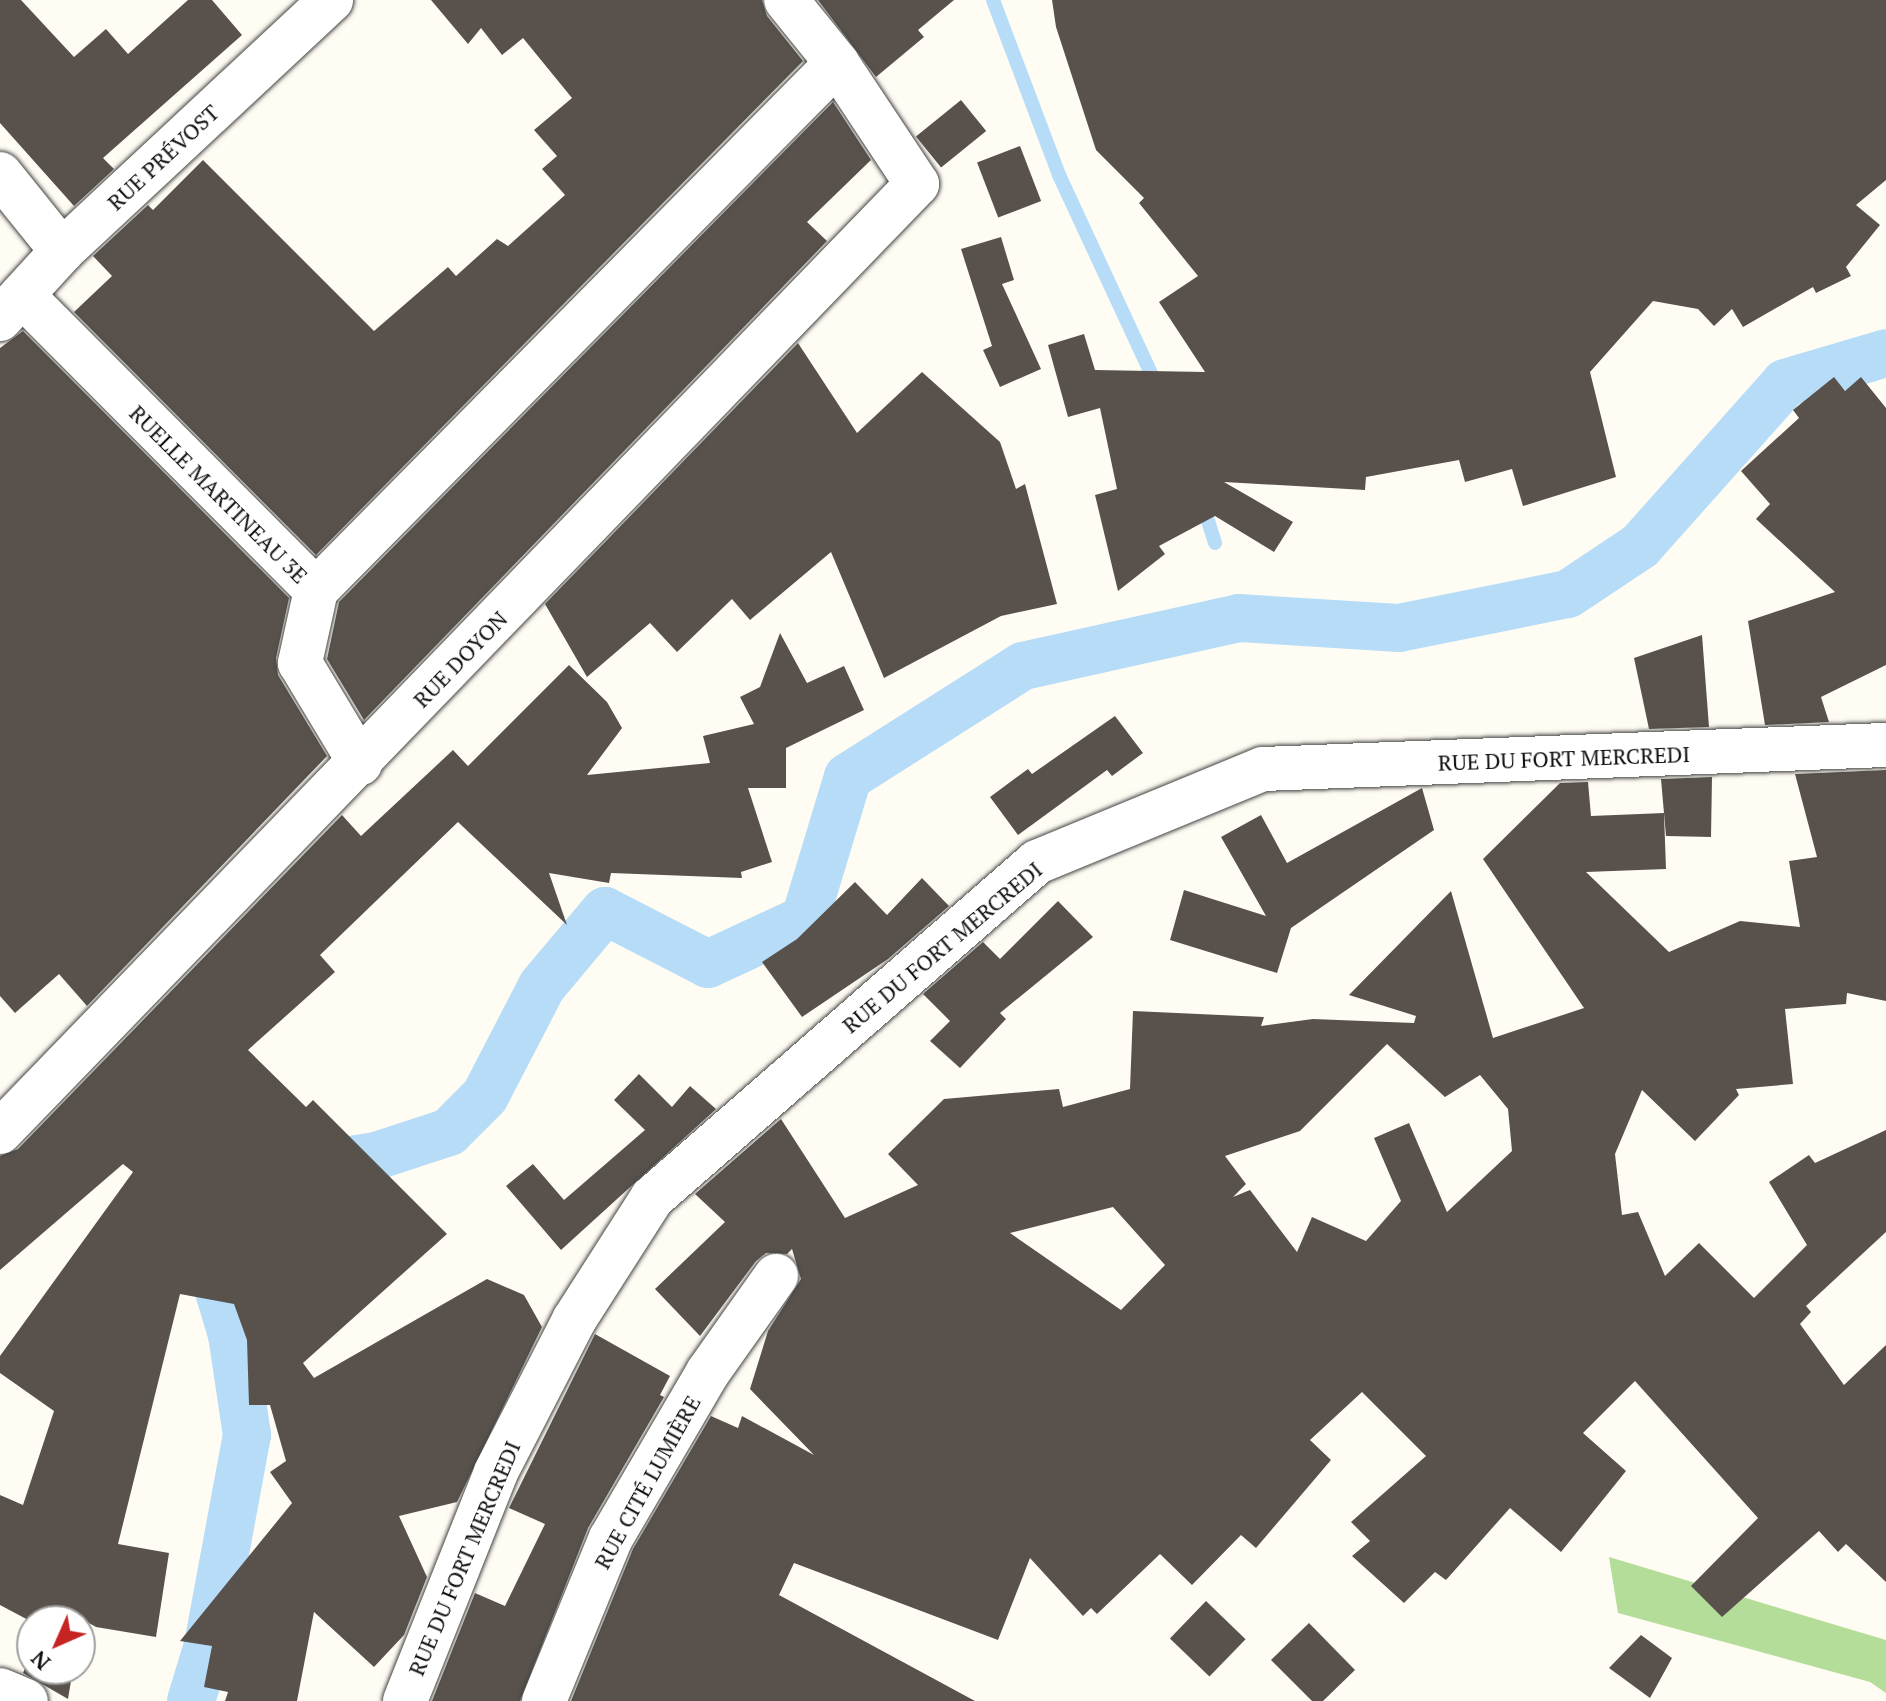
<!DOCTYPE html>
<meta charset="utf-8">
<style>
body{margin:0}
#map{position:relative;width:1886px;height:1701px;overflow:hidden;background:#fffdf3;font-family:"PT Serif",serif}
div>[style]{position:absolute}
.forest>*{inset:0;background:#b4dd99}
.stream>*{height:14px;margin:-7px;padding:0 7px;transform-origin:7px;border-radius:7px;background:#b6dcf8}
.canal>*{height:48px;margin:-24px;padding:0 24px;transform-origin:24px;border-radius:24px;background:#b6dcf8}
.building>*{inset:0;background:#59524c;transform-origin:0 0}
.roads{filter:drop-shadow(0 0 2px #434343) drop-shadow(0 0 2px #434343)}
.street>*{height:44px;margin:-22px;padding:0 22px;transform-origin:22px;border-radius:22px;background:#fff}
span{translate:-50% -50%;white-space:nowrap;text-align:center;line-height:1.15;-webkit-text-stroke:8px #fff;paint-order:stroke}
.street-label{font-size:22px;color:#101010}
.north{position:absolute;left:16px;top:1605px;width:80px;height:80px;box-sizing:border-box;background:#fff;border:2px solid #9f9f9f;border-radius:50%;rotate:225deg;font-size:22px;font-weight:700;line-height:32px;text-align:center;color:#101010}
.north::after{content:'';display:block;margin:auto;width:28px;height:36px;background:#c62423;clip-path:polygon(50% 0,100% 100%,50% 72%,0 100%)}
</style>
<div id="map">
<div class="forest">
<div style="clip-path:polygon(1609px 1557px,1886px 1640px,1886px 1693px,1870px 1682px,1618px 1613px)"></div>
</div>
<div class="stream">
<div style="left:993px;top:0;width:187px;rotate:69.3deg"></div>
<div style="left:1059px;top:175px;width:233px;rotate:65.1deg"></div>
<div style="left:1202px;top:502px;width:43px;rotate:72.4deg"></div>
</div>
<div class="canal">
<div style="left:306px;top:1167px;width:71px;rotate:-8.9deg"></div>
<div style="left:376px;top:1156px;width:77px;rotate:-18.2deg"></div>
<div style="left:449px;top:1132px;width:51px;rotate:-45deg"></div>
<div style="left:485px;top:1096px;width:124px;rotate:-62.6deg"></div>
<div style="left:542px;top:986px;width:98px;rotate:-50deg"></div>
<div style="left:605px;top:911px;width:116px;rotate:27.2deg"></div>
<div style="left:708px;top:964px;width:107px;rotate:-24.9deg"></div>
<div style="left:805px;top:919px;width:148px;rotate:-73.2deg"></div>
<div style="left:848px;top:777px;width:207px;rotate:-32.4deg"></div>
<div style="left:1023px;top:666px;width:221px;rotate:-12.5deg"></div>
<div style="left:1239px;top:618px;width:160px;rotate:3.6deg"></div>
<div style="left:1399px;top:628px;width:172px;rotate:-11.4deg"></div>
<div style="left:1568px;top:594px;width:87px;rotate:-33.7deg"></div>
<div style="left:1640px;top:546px;width:218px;rotate:-48.3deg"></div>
<div style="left:1785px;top:383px;width:105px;rotate:-16.5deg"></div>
<div style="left:191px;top:1701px;width:59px;rotate:-73.1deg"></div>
<div style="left:208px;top:1645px;width:214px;rotate:-79.5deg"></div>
<div style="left:247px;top:1435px;width:101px;rotate:-98.5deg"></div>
<div style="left:232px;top:1335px;width:91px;rotate:-106.6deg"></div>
<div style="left:206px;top:1248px;width:10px;rotate:-53deg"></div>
</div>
<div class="building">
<div style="clip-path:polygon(0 0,21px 0,74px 57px,106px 29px,128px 54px,188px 0,212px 0,242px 35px,103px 158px,114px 169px,74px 206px,0 123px)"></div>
<div style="clip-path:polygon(431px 0,762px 0,767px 16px,803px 61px,316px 555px,74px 312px,112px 276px,93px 256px,148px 205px,153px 210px,203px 160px,374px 331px,448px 267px,456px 276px,497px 239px,508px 246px,565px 195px,542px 169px,557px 156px,534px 130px,572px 98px,523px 38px,502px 55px,481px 28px,468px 44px)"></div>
<div style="clip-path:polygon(818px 0,954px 0,918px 30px,924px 37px,876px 77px)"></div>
<div style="clip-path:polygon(1052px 0,1886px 0,1886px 180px,1856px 205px,1880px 225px,1846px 267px,1851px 276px,1816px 293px,1813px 287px,1743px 327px,1732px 309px,1714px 326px,1698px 309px,1653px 301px,1590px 372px,1616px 477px,1523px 506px,1512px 469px,1465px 482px,1459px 460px,1366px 477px,1365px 490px,1224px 482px,1293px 522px,1274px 552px,1215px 516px,1159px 546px,1165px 554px,1118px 591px,1095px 495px,1117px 489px,1100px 408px,1068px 417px,1048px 345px,1084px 334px,1095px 370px,1205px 372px,1159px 302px,1198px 276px,1139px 203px,1144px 198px,1096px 150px,1056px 27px)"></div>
<div style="left:961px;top:100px;width:40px;height:58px;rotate:51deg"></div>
<div style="clip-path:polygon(833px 102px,871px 160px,807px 222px,827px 241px,364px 720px,327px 659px,339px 602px)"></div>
<div style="left:1020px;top:146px;width:59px;height:46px;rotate:69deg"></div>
<div style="clip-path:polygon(1001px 237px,1014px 280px,1002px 284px,1041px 369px,1000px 387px,983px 350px,992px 346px,961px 249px)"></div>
<div style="clip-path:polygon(23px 331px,289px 598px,276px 658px,278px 675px,327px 756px,87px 1006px,59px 974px,15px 1013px,0 996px,0 348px)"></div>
<div style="clip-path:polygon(798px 343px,857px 433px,922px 372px,1000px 442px,1016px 489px,1025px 484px,1057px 604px,1001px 616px,884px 678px,831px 552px,750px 620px,732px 599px,677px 652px,650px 623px,587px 677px,545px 604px)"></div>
<div style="clip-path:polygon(1834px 377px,1845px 391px,1861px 377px,1886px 408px,1886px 665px,1821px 697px,1829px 722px,1765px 725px,1748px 621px,1835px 592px,1756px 519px,1770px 504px,1741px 471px,1799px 418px,1793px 410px)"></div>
<div style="clip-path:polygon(780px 633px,807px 683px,844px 666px,864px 710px,786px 748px,786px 788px,748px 788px,772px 862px,741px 872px,742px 878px,611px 873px,609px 883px,549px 873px,567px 925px,458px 822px,320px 955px,335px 972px,248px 1050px,306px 1107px,313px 1100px,447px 1234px,303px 1363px,314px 1378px,487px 1279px,524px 1295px,542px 1327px,457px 1502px,399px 1516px,427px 1577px,404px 1635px,374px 1667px,314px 1612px,297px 1701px,225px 1701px,228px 1692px,204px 1687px,212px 1646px,180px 1641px,292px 1503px,270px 1472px,286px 1461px,270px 1405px,249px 1405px,247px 1340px,234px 1304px,180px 1294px,118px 1544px,169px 1553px,156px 1637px,96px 1627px,80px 1618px,32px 1622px,0 1605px,0 1495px,23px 1505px,54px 1411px,0 1373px,0 1356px,133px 1172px,123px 1164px,0 1270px,0 1156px,18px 1149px,342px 815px,361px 836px,453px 750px,468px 766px,569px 665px,607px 702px,622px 728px,587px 775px,710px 763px,703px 736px,754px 724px,740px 697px,760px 687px)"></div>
<div style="clip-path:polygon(1702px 635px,1709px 727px,1649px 729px,1634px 658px)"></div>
<div style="clip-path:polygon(1115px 716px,1143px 753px,1112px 776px,1107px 770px,1018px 835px,990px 797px,1028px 769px,1032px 774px)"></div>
<div style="clip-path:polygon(evenodd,1886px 770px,1886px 1001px,1847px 993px,1846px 1004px,1785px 1009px,1793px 1084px,1736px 1089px,1739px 1095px,1695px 1141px,1642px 1090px,1615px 1154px,1622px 1215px,1638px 1212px,1665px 1276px,1699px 1243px,1754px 1298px,1807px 1245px,1769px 1182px,1809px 1155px,1815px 1163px,1886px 1130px,1886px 1232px,1806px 1306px,1811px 1312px,1800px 1324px,1844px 1385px,1886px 1345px,1886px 1582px,1846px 1544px,1838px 1552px,1819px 1531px,1722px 1617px,1691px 1586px,1758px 1518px,1635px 1381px,1583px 1433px,1626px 1471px,1561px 1552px,1510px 1508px,1446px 1580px,1435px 1572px,1404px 1603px,1352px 1556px,1370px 1541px,1351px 1522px,1426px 1456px,1362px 1392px,1310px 1440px,1331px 1460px,1256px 1548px,1241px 1535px,1192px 1585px,1160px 1554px,1097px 1614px,1091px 1608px,1083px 1616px,1030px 1558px,998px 1640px,794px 1563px,779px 1595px,975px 1701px,571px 1701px,633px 1549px,711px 1416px,738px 1428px,742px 1416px,814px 1455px,750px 1389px,768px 1331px,801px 1279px,792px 1249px,787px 1254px,766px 1253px,756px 1261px,700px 1336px,655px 1289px,725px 1222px,695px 1194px,781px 1119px,845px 1218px,918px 1185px,888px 1154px,944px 1099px,1059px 1089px,1063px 1107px,1130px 1089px,1133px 1011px,1264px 1017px,1261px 1026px,1313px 1019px,1414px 1023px,1416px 1016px,1349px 995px,1451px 891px,1493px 1038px,1584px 1008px,1483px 859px,1560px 783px,1588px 782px,1591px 816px,1664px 813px,1666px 869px,1586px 872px,1669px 952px,1740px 921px,1800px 927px,1789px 861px,1817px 857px,1795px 774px,1886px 770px,1387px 1044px,1445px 1097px,1480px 1075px,1508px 1109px,1512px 1151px,1447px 1212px,1409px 1123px,1374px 1138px,1401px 1201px,1366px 1241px,1312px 1217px,1297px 1252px,1250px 1190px,1233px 1197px,1246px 1184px,1225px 1156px,1300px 1131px,1387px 1044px,1886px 770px,1113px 1207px,1165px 1265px,1121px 1310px,1010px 1233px,1113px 1207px)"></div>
<div style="clip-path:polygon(1712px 777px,1711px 837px,1666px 836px,1661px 779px)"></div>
<div style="clip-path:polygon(1422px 788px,1434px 830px,1291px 928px,1277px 973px,1170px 940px,1184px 890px,1266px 916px,1221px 837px,1261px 815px,1287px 863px)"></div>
<div style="clip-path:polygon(922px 878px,949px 906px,888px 959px,802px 1017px,762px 962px,797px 939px,855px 882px,887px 915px)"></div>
<div style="clip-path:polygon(1058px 901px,1093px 937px,1000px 1013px,1006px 1019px,960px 1068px,930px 1041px,950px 1021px,923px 994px,983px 942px,1000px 959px)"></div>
<div style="clip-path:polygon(639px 1074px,672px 1107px,690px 1086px,716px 1109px,561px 1250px,506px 1186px,533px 1164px,564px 1200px,645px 1130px,614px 1100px)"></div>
<div style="clip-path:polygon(595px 1334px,670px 1376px,660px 1395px,664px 1397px,588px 1528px,520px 1701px,432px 1701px,475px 1593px,505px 1606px,545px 1524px,509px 1508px)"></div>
<div style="left:1206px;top:1601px;width:55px;height:52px;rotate:44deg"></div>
<div style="clip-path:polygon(1309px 1623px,1355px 1670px,1323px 1701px,1312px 1701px,1271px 1660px)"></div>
<div style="clip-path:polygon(1641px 1635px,1672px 1658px,1650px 1698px,1609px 1668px)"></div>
<div style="clip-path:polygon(32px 1651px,32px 1669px,73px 1669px,68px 1699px,23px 1673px)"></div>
</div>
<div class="roads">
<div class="street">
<div style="left:0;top:174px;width:99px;rotate:51.2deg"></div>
<div style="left:22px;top:295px;width:416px;rotate:45.1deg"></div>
<div style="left:316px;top:590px;width:75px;rotate:102.4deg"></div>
<div style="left:300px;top:663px;width:117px;rotate:59deg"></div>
<div style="left:0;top:319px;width:92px;rotate:-47.6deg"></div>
<div style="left:62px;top:251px;width:368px;rotate:-43deg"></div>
<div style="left:316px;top:590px;width:741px;rotate:-45.33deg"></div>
<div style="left:0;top:1132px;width:1319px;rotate:-45.95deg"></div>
<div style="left:917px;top:184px;width:145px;rotate:-123.5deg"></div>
<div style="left:837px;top:63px;width:81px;rotate:-129deg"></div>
<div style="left:0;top:1690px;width:28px;rotate:23deg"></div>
<div style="left:405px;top:1701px;width:246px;rotate:-68.3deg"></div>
<div style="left:496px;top:1472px;width:171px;rotate:-62.8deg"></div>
<div style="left:574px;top:1320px;width:145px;rotate:-57.4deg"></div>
<div style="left:652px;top:1198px;width:511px;rotate:-41.11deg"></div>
<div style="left:1037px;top:862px;width:244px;rotate:-22.4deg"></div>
<div style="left:1263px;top:769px;width:623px;rotate:-2.21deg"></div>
<div style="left:544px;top:1701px;width:176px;rotate:-67.7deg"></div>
<div style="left:611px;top:1538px;width:192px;rotate:-59.7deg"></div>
<div style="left:708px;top:1372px;width:118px;rotate:-54.7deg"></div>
</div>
</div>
<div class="street-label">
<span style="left:163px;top:157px;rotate:-43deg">RUE PRÉVOST</span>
<span style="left:219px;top:494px;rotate:45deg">RUELLE MARTINEAU 3E</span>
<span style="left:460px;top:659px;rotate:-46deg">RUE DOYON</span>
<span style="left:1564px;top:758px;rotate:-2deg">RUE DU FORT MERCREDI</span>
<span style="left:942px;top:947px;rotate:-40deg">RUE DU FORT MERCREDI</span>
<span style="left:647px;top:1482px;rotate:-61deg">RUE CITÉ LUMIÈRE</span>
<span style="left:464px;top:1558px;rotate:-67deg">RUE DU FORT MERCREDI</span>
</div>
<div class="north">N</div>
</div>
